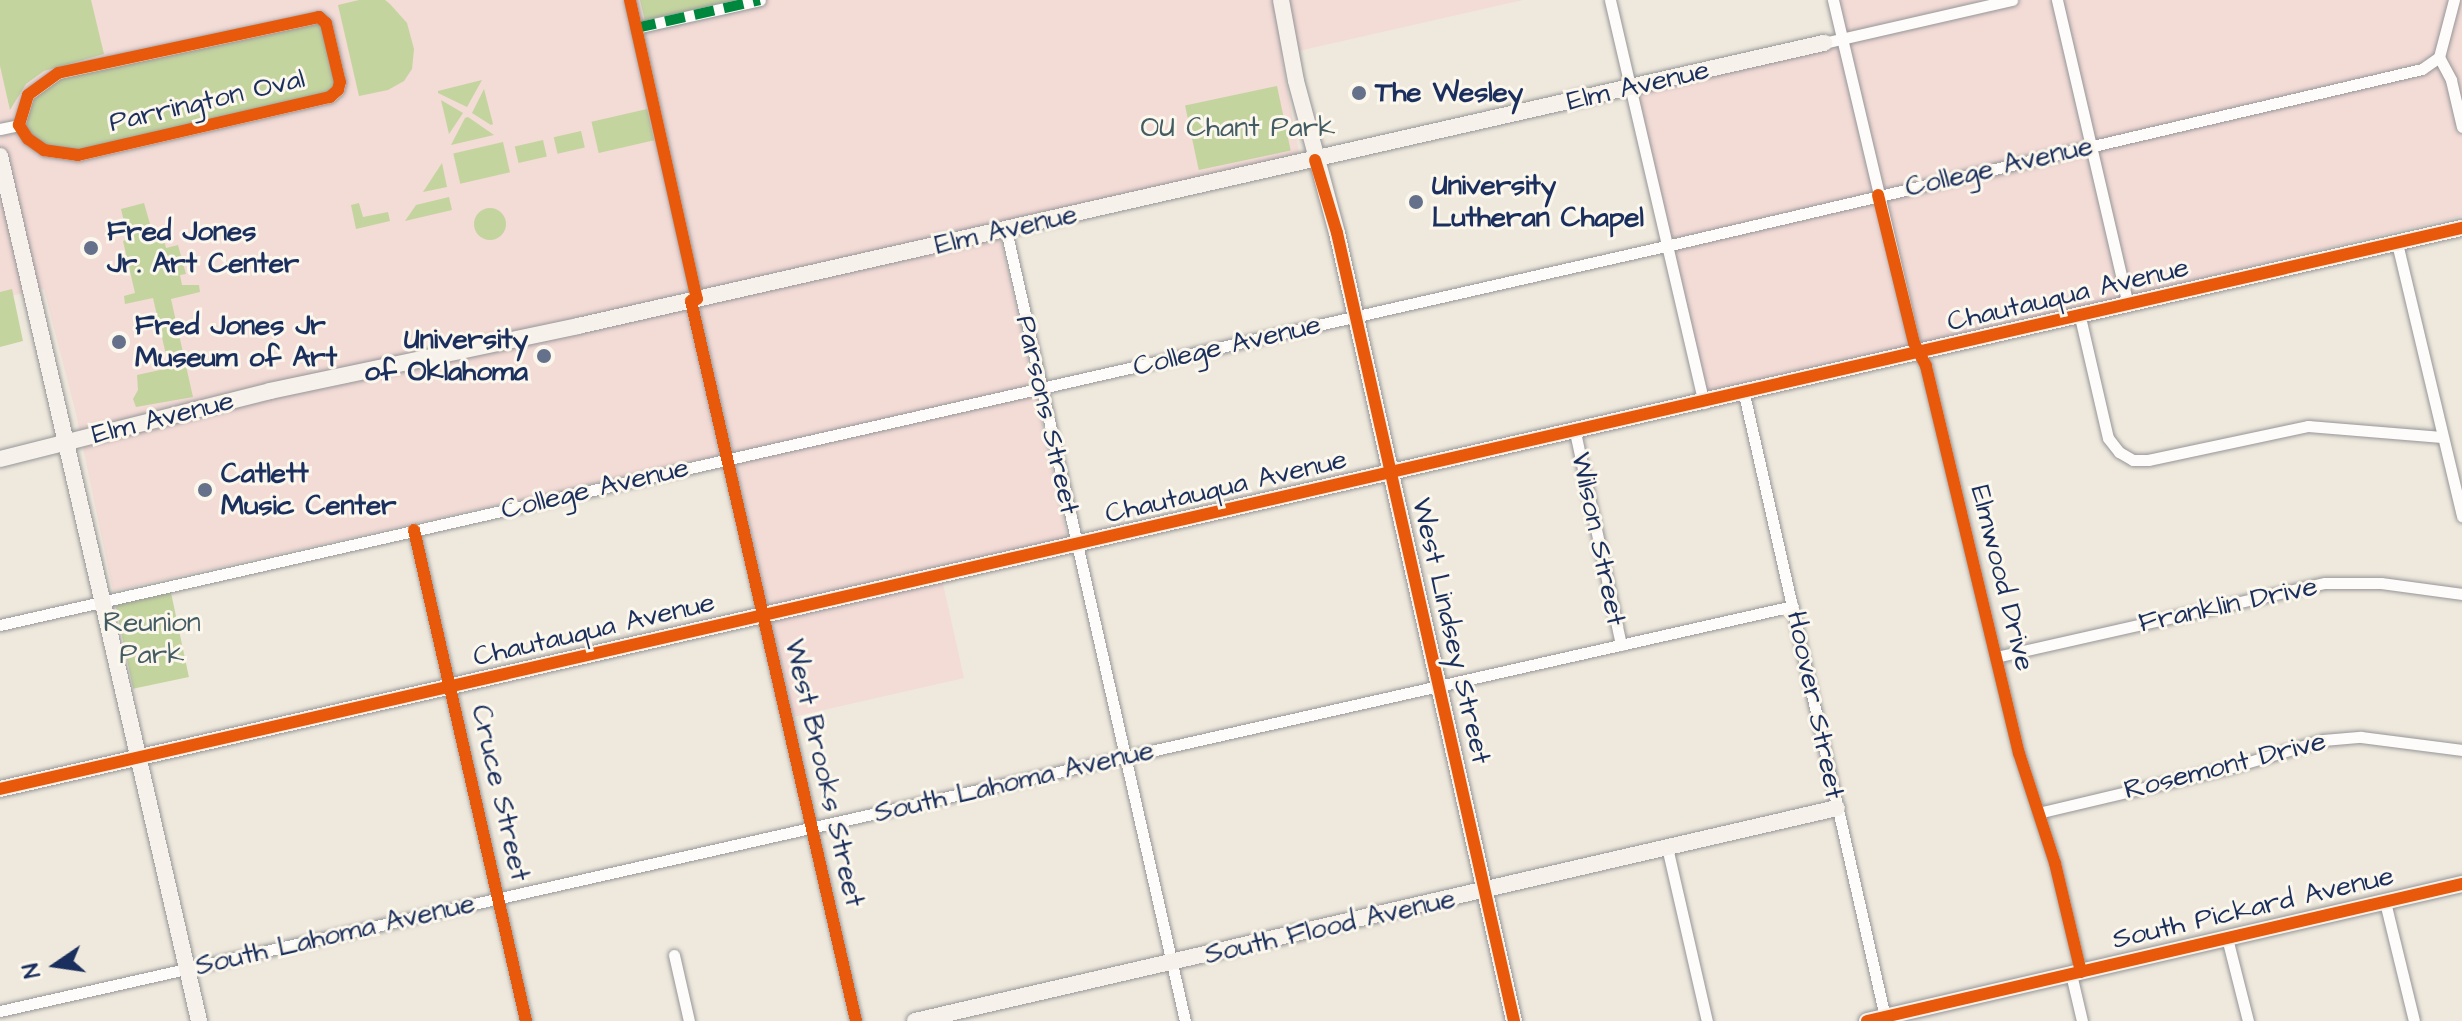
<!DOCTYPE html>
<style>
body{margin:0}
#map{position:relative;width:2462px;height:1021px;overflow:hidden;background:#efe9dd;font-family:"Architects Daughter",sans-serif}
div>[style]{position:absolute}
.built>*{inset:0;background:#f3dbd6}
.green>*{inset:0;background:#c4d49f;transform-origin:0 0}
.round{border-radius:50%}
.roads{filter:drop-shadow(0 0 2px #969698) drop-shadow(0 0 2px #969698)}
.street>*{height:11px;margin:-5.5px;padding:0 5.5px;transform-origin:5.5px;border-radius:5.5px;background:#fdfcfa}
.secondary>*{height:16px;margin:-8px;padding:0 8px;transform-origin:8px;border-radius:8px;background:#f6f2eb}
.quiet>*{height:10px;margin-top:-5px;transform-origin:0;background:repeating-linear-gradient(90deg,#00873e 0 20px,transparent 0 30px)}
.cycleway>*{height:12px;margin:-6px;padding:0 6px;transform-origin:6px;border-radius:6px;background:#e8590c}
.dots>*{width:22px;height:22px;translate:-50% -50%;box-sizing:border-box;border:4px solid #fbf7ec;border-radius:50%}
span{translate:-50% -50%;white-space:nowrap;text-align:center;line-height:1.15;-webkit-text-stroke:6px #fbf7ec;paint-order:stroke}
.street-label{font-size:28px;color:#1b2f5e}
.poi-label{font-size:28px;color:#1b2f5e;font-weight:700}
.left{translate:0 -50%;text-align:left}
.right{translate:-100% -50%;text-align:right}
.park-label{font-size:28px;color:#435b62}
.north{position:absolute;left:16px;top:925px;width:80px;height:80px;-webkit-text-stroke:6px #fbf7ec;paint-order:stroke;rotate:257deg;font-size:22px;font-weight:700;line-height:32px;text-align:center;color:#1b2f5e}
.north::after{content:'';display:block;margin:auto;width:28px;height:36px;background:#1b2f5e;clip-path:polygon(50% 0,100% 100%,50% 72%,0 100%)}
</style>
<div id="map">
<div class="built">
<div style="clip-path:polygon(0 0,1523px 0,1281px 55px,1300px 158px,998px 226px,1068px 541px,940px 570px,964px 678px,780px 720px,720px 455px,113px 591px,76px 414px,44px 289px,0 298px)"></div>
<div style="clip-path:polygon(1838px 0,2462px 0,2462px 216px,1706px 396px,1638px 93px,1848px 44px)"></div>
</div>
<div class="green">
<div style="clip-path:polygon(0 0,91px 0,104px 54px,44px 71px,26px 84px,10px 110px,0 66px)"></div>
<div style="clip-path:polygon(359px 0,385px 0,390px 4px,407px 23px,414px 49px,412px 69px,404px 81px,388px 90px,359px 96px,338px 5px)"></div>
<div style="clip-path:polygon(640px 0,737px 0,645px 21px)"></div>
<div style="clip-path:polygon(319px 17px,338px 90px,78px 155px,28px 139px,19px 118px,43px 81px)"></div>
<div style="clip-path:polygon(482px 80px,467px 107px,438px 93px,438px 91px)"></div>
<div style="left:1277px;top:86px;width:66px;height:94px;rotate:78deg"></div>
<div style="clip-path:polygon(484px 89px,493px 124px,491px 125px,472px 113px)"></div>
<div style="clip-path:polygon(441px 100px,463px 113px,449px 134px)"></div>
<div style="left:647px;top:109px;width:32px;height:57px;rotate:77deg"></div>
<div style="clip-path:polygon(468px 117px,494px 135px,451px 145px,465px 118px)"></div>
<div style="left:581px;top:131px;width:17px;height:28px;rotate:77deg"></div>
<div style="left:543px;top:140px;width:17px;height:29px;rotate:77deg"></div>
<div style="left:503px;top:142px;width:31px;height:51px;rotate:77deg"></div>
<div style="clip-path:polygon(442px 163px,447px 187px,423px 192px)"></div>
<div style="clip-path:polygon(449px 197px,452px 210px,405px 221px,416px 205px)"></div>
<div style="clip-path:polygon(144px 203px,154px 238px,163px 236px,166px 248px,178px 245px,186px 274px,180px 275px,182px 285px,199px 285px,200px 292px,171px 299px,193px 397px,136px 407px,133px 399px,138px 390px,137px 375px,169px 368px,153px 298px,125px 304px,124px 296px,135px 293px,123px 241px,128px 239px,121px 209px)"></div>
<div style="clip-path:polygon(359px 203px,363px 217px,388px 212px,390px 221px,356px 229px,351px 205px)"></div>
<div class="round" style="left:474px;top:208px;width:32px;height:32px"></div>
<div style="clip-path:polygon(12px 289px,23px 341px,0 347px,0 292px)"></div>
<div style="left:170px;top:588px;width:91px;height:57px;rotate:78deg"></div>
</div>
<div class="roads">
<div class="street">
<div style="left:630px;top:0;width:306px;rotate:77.4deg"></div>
<div style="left:1610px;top:0;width:414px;rotate:76.9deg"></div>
<div style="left:1833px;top:0;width:352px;rotate:76.7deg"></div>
<div style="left:1914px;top:343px;width:26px;rotate:62deg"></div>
<div style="left:1926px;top:366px;width:398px;rotate:76.5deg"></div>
<div style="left:2019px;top:753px;width:116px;rotate:71.9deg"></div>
<div style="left:2055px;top:863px;width:112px;rotate:76.6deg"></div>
<div style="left:2057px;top:0;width:314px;rotate:76.9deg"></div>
<div style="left:319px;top:17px;width:9px;rotate:41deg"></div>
<div style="left:326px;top:23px;width:61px;rotate:76.7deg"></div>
<div style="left:340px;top:82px;width:8px;rotate:104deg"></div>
<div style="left:338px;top:90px;width:11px;rotate:139deg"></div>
<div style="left:330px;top:97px;width:259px;rotate:167deg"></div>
<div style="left:78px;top:155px;width:34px;rotate:-172deg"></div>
<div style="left:44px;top:150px;width:19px;rotate:-145deg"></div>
<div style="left:28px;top:139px;width:17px;rotate:-123deg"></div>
<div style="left:19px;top:125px;width:31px;rotate:-73deg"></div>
<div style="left:28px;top:95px;width:37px;rotate:-36deg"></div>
<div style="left:58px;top:73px;width:267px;rotate:-12.1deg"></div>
<div style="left:636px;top:28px;width:127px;rotate:-12.7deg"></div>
<div style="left:1824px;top:43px;width:193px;rotate:-12.9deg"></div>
<div style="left:2439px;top:57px;width:26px;rotate:62deg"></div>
<div style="left:2451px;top:80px;width:48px;rotate:76.8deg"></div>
<div style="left:0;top:129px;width:19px;rotate:-12deg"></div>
<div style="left:1006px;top:230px;width:811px;rotate:77.25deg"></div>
<div style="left:2397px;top:243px;width:281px;rotate:76.6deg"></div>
<div style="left:691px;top:301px;width:739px;rotate:77.09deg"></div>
<div style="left:2080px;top:317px;width:124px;rotate:77deg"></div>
<div style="left:2108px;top:438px;width:18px;rotate:52deg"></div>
<div style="left:2119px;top:452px;width:16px;rotate:30deg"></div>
<div style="left:2133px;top:460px;width:15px"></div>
<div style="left:2148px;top:460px;width:164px;rotate:-12deg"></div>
<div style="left:2308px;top:426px;width:134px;rotate:4.7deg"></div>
<div style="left:1744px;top:394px;width:639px;rotate:77.25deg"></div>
<div style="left:1575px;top:432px;width:218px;rotate:77.8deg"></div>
<div style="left:414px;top:530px;width:504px;rotate:77.15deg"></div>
<div style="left:0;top:625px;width:1709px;rotate:-12.82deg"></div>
<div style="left:1666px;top:246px;width:776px;rotate:-13.18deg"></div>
<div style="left:2422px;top:69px;width:21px;rotate:-35deg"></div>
<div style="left:2439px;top:57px;width:59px;rotate:-75.3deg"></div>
<div style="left:1996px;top:657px;width:337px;rotate:-12.7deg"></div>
<div style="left:2325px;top:583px;width:56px"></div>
<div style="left:2381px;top:583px;width:82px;rotate:7.7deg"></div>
<div style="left:2038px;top:813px;width:199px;rotate:-13.3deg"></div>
<div style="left:2232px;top:767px;width:95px;rotate:-16.5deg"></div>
<div style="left:2323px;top:740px;width:38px;rotate:-5deg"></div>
<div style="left:2361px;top:737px;width:102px;rotate:7.3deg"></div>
<div style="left:1667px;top:847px;width:179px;rotate:77.1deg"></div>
<div style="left:2385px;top:902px;width:122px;rotate:76.3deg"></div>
<div style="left:2227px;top:938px;width:86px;rotate:75.8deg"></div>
<div style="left:674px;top:955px;width:68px;rotate:77.2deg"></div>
<div style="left:2071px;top:974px;width:48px;rotate:76.8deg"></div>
<div style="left:0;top:1011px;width:1838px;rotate:-12.73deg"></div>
</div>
<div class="secondary">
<div style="left:1281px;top:0;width:82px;rotate:79.5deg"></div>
<div style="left:1296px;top:81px;width:157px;rotate:74.9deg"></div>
<div style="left:1337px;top:233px;width:808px;rotate:77.34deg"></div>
<div style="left:0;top:156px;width:888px;rotate:77.04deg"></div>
<div style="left:0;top:459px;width:278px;rotate:-14.1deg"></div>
<div style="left:270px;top:391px;width:315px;rotate:-11.9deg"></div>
<div style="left:578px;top:326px;width:1278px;rotate:-12.8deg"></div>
<div style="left:0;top:789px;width:2525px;rotate:-12.84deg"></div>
<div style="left:915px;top:1021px;width:946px;rotate:-13.01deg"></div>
<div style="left:1867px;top:1021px;width:611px;rotate:-12.97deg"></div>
</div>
</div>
<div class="quiet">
<div style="left:636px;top:28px;width:127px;rotate:-12.7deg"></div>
</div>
<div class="cycleway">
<div style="left:630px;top:0;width:306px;rotate:77.4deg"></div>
<div style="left:697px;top:299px;width:6px;rotate:162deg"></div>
<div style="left:691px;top:301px;width:739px;rotate:77.09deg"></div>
<div style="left:319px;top:17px;width:9px;rotate:41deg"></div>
<div style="left:326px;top:23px;width:61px;rotate:76.7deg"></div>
<div style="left:340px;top:82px;width:8px;rotate:104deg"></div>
<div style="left:338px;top:90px;width:11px;rotate:139deg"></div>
<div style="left:330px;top:97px;width:259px;rotate:167deg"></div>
<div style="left:78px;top:155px;width:34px;rotate:-172deg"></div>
<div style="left:44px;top:150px;width:19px;rotate:-145deg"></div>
<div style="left:28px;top:139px;width:17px;rotate:-123deg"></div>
<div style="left:19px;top:125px;width:31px;rotate:-73deg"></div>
<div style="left:28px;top:95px;width:37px;rotate:-36deg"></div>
<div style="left:58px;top:73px;width:267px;rotate:-12.1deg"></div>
<div style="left:1315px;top:160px;width:76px;rotate:73.2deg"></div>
<div style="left:1337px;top:233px;width:808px;rotate:77.34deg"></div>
<div style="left:1878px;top:195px;width:152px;rotate:76.3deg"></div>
<div style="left:1914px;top:343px;width:26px;rotate:62deg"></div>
<div style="left:1926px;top:366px;width:398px;rotate:76.5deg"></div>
<div style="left:2019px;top:753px;width:116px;rotate:71.9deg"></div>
<div style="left:2055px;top:863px;width:112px;rotate:76.6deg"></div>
<div style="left:414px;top:530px;width:504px;rotate:77.15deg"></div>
<div style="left:0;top:789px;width:2525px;rotate:-12.84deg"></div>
<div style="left:1867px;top:1021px;width:611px;rotate:-12.97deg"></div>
</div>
<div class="dots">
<div style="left:1359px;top:93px;background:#65708a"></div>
<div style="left:1416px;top:202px;background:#65708a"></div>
<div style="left:91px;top:248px;background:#65708a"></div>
<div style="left:119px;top:342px;background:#65708a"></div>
<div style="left:544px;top:356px;background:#65708a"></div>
<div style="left:205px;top:490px;background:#65708a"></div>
</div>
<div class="street-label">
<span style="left:1638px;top:86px;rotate:-13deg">Elm Avenue</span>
<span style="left:207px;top:101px;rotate:-13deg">Parrington Oval</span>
<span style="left:1999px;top:167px;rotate:-13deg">College Avenue</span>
<span style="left:1006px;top:230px;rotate:-13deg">Elm Avenue</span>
<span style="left:2068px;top:295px;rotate:-13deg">Chautauqua Avenue</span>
<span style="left:1227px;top:346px;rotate:-13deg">College Avenue</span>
<span style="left:1047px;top:415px;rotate:77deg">Parsons Street</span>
<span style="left:163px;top:418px;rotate:-14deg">Elm Avenue</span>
<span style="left:1226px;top:487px;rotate:-13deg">Chautauqua Avenue</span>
<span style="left:595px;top:489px;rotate:-13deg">College Avenue</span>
<span style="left:1598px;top:539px;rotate:78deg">Wilson Street</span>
<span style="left:2002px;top:578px;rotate:76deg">Elmwood Drive</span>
<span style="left:2228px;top:605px;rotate:-12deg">Franklin Drive</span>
<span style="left:594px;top:630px;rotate:-13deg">Chautauqua Avenue</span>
<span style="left:1451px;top:631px;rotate:77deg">West Lindsey Street</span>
<span style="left:1815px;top:705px;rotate:78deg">Hoover Street</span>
<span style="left:2225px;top:766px;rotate:-14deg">Rosemont Drive</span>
<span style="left:824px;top:773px;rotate:77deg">West Brooks Street</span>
<span style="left:1014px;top:782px;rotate:-13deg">South Lahoma Avenue</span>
<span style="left:500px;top:793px;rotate:77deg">Cruce Street</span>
<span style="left:2253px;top:908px;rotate:-13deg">South Pickard Avenue</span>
<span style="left:1330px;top:927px;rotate:-13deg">South Flood Avenue</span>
<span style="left:335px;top:935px;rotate:-13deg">South Lahoma Avenue</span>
</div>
<div class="poi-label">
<span class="left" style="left:1375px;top:93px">The Wesley</span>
<span class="left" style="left:1432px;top:202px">University<br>Lutheran Chapel</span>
<span class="left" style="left:107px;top:248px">Fred Jones<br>Jr. Art Center</span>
<span class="left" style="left:135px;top:342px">Fred Jones Jr<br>Museum of Art</span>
<span class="right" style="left:528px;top:356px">University<br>of Oklahoma</span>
<span class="left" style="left:221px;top:490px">Catlett<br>Music Center</span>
</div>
<div class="park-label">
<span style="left:1238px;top:128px">OU Chant Park</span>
<span style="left:152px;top:639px">Reunion<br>Park</span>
</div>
<div class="north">N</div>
</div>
